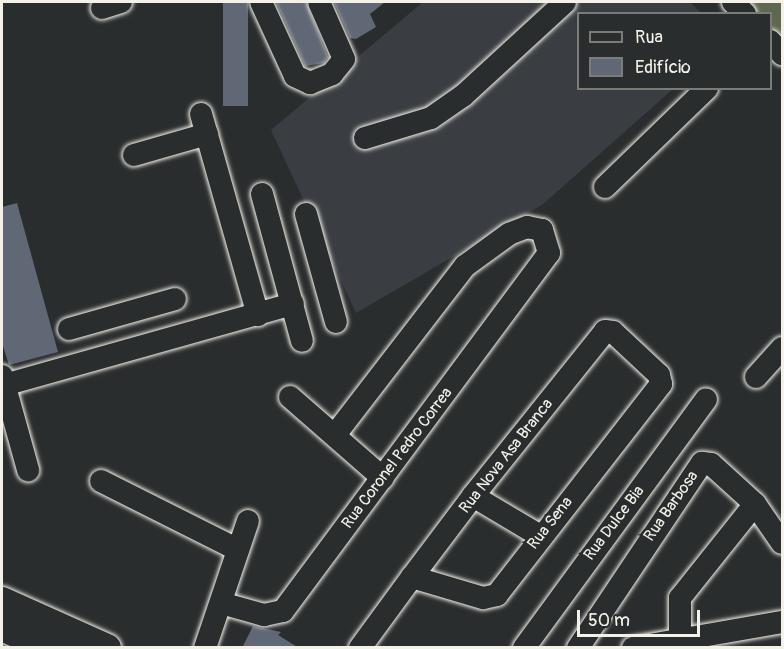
<!DOCTYPE html>
<meta charset="utf-8">
<style>
body{margin:0}
#map{position:relative;width:784px;height:649px;overflow:hidden;background:#2a2d2e;font-family:Pangolin,sans-serif}
div>[style]{position:absolute}
.built>*{inset:0;background:#3a3e43}
.green>*{inset:0;background:#5d684f}
.building>*{inset:0;background:#606775;transform-origin:0 0}
.roads{filter:drop-shadow(0 0 2px #f4f1e8) drop-shadow(0 0 2px #f4f1e8)}
.minor>*{height:22px;margin:-11px;padding:0 11px;transform-origin:11px;border-radius:11px;background:#2a2d2e}
.major>*{height:28px;margin:-14px;padding:0 14px;transform-origin:14px;border-radius:14px;background:#2a2d2e}
.highway>*{height:33px;margin:-16.5px;padding:0 16.5px;transform-origin:16.5px;border-radius:16.5px;background:#2a2d2e}
span{translate:-50% -50%;white-space:nowrap;text-align:center;line-height:1.15;-webkit-text-stroke:5px #2a2d2e;paint-order:stroke}
.street-label{font-size:16px;color:#f4f1e8}
.frame{position:absolute;inset:0;border:3px solid #f4f1e8;pointer-events:none}
.legend{position:absolute;left:577px;top:12px;width:195px;height:78px;box-sizing:border-box;background:#2a2d2e;border:2px solid #7b7b78;margin:0;padding:8px 10px;list-style:none;font-size:18px;color:#f4f1e8}
.legend li{display:flex;align-items:center;gap:12px;height:30px}
.legend b{width:30px;border:2px solid #7b7b78}
.scale{position:absolute;left:577px;top:610px;width:123px;height:27px;box-sizing:border-box;border:3px solid #f4f1e8;border-top:0;padding-left:8px;font-size:18px;line-height:21px;white-space:nowrap;color:#f4f1e8;-webkit-text-stroke:4px #2a2d2e;paint-order:stroke}
</style>
<div id="map">
<div class="built">
<div style="clip-path:polygon(423px 2px,690px 2px,701px 13px,578px 14px,578px 88px,673px 89px,542px 205px,356px 313px,271px 130px)"></div>
</div>
<div class="green">
<div style="clip-path:polygon(747px 2px,782px 2px,782px 40px,771px 27px,770px 14px,758px 13px)"></div>
</div>
<div class="building">
<div style="left:223px;top:2px;width:25px;height:104px"></div>
<div style="clip-path:polygon(276px 2px,306px 2px,328px 57px,324px 63px,305px 66px)"></div>
<div style="clip-path:polygon(334px 2px,385px 2px,370px 14px,376px 27px,356px 39px,350px 38px)"></div>
<div style="clip-path:polygon(17px 203px,58px 352px,9px 365px,2px 343px,2px 207px)"></div>
<div style="clip-path:polygon(253px 626px,281px 632px,278px 635px,299px 648px,242px 648px)"></div>
</div>
<div class="roads">
<div class="minor">
<div style="left:261px;top:2px;width:81px;rotate:65.3deg"></div>
<div style="left:295px;top:76px;width:17px;rotate:25deg"></div>
<div style="left:310px;top:83px;width:24px;rotate:-22deg"></div>
<div style="left:332px;top:74px;width:19px;rotate:-51deg"></div>
<div style="left:344px;top:59px;width:62px;rotate:-113.7deg"></div>
<div style="left:733px;top:2px;width:17px;rotate:45deg"></div>
<div style="left:102px;top:8px;width:20px;rotate:-18deg"></div>
<div style="left:770px;top:41px;width:18px;rotate:47deg"></div>
<div style="left:201px;top:114px;width:209px;rotate:74.2deg"></div>
<div style="left:365px;top:138px;width:69px;rotate:-16.9deg"></div>
<div style="left:431px;top:118px;width:40px;rotate:-34.9deg"></div>
<div style="left:464px;top:95px;width:137px;rotate:-42.6deg"></div>
<div style="left:134px;top:155px;width:76px;rotate:-16deg"></div>
<div style="left:605px;top:187px;width:142px;rotate:-44.1deg"></div>
<div style="left:262px;top:194px;width:152px;rotate:74.8deg"></div>
<div style="left:306px;top:214px;width:112px;rotate:74.5deg"></div>
<div style="left:69px;top:329px;width:110px;rotate:-15.8deg"></div>
<div style="left:2px;top:376px;width:98px;rotate:74.5deg"></div>
<div style="left:756px;top:377px;width:39px;rotate:-48deg"></div>
<div style="left:4px;top:385px;width:300px;rotate:-15.7deg"></div>
<div style="left:290px;top:397px;width:123px;rotate:41.1deg"></div>
<div style="left:101px;top:481px;width:153px;rotate:26.7deg"></div>
<div style="left:473px;top:496px;width:78px;rotate:30.8deg"></div>
<div style="left:221px;top:603px;width:45px;rotate:15.6deg"></div>
<div style="left:264px;top:615px;width:19px;rotate:-12deg"></div>
<div style="left:283px;top:611px;width:446px;rotate:-53.4deg"></div>
<div style="left:549px;top:253px;width:24px;rotate:-107deg"></div>
<div style="left:542px;top:230px;width:15px;rotate:-169deg"></div>
<div style="left:527px;top:227px;width:19px;rotate:159deg"></div>
<div style="left:509px;top:234px;width:54px;rotate:144deg"></div>
<div style="left:465px;top:266px;width:213px;rotate:127.6deg"></div>
<div style="left:680px;top:640px;width:42px;rotate:-90deg"></div>
<div style="left:680px;top:598px;width:120px;rotate:-51.4deg"></div>
<div style="left:205px;top:648px;width:134px;rotate:-71.3deg"></div>
<div style="left:360px;top:648px;width:88px;rotate:-53.8deg"></div>
<div style="left:412px;top:577px;width:101px;rotate:-53deg"></div>
<div style="left:473px;top:496px;width:211px;rotate:-51.3deg"></div>
<div style="left:605px;top:331px;width:8px;rotate:7deg"></div>
<div style="left:613px;top:332px;width:63px;rotate:43.1deg"></div>
<div style="left:659px;top:375px;width:9px;rotate:77deg"></div>
<div style="left:661px;top:384px;width:267px;rotate:127.9deg"></div>
<div style="left:497px;top:595px;width:14px;rotate:168deg"></div>
<div style="left:483px;top:598px;width:74px;rotate:-163.5deg"></div>
<div style="left:524px;top:648px;width:308px;rotate:-53.8deg"></div>
<div style="left:578px;top:648px;width:223px;rotate:-56.2deg"></div>
<div style="left:702px;top:463px;width:9px;rotate:6deg"></div>
<div style="left:711px;top:464px;width:59px;rotate:42.3deg"></div>
<div style="left:755px;top:504px;width:47px;rotate:55.3deg"></div>
<div style="left:633px;top:648px;width:151px;rotate:-9.9deg"></div>
</div>
<div class="major">
<div style="left:2px;top:601px;width:115px;rotate:24.1deg"></div>
</div>
<div class="highway">
<div style="left:2px;top:624px;width:58px;rotate:24.4deg"></div>
</div>
</div>
<div class="street-label">
<span style="left:506px;top:456px;rotate:-52deg">Rua Nova Asa Branca</span>
<span style="left:397px;top:458px;rotate:-53deg">Rua Coronel Pedro Correa</span>
<span style="left:671px;top:506px;rotate:-55deg">Rua Barbosa</span>
<span style="left:550px;top:523px;rotate:-52deg">Rua Sena</span>
<span style="left:614px;top:523px;rotate:-53deg">Rua Dulce Bia</span>
</div>
<div class="frame"></div>
<ul class="legend">
<li><b style="height:8px;background:#2a2d2e"></b>Rua</li>
<li><b style="height:16px;background:#606775"></b>Edifício</li>
</ul>
<div class="scale">50 m</div>
</div>
